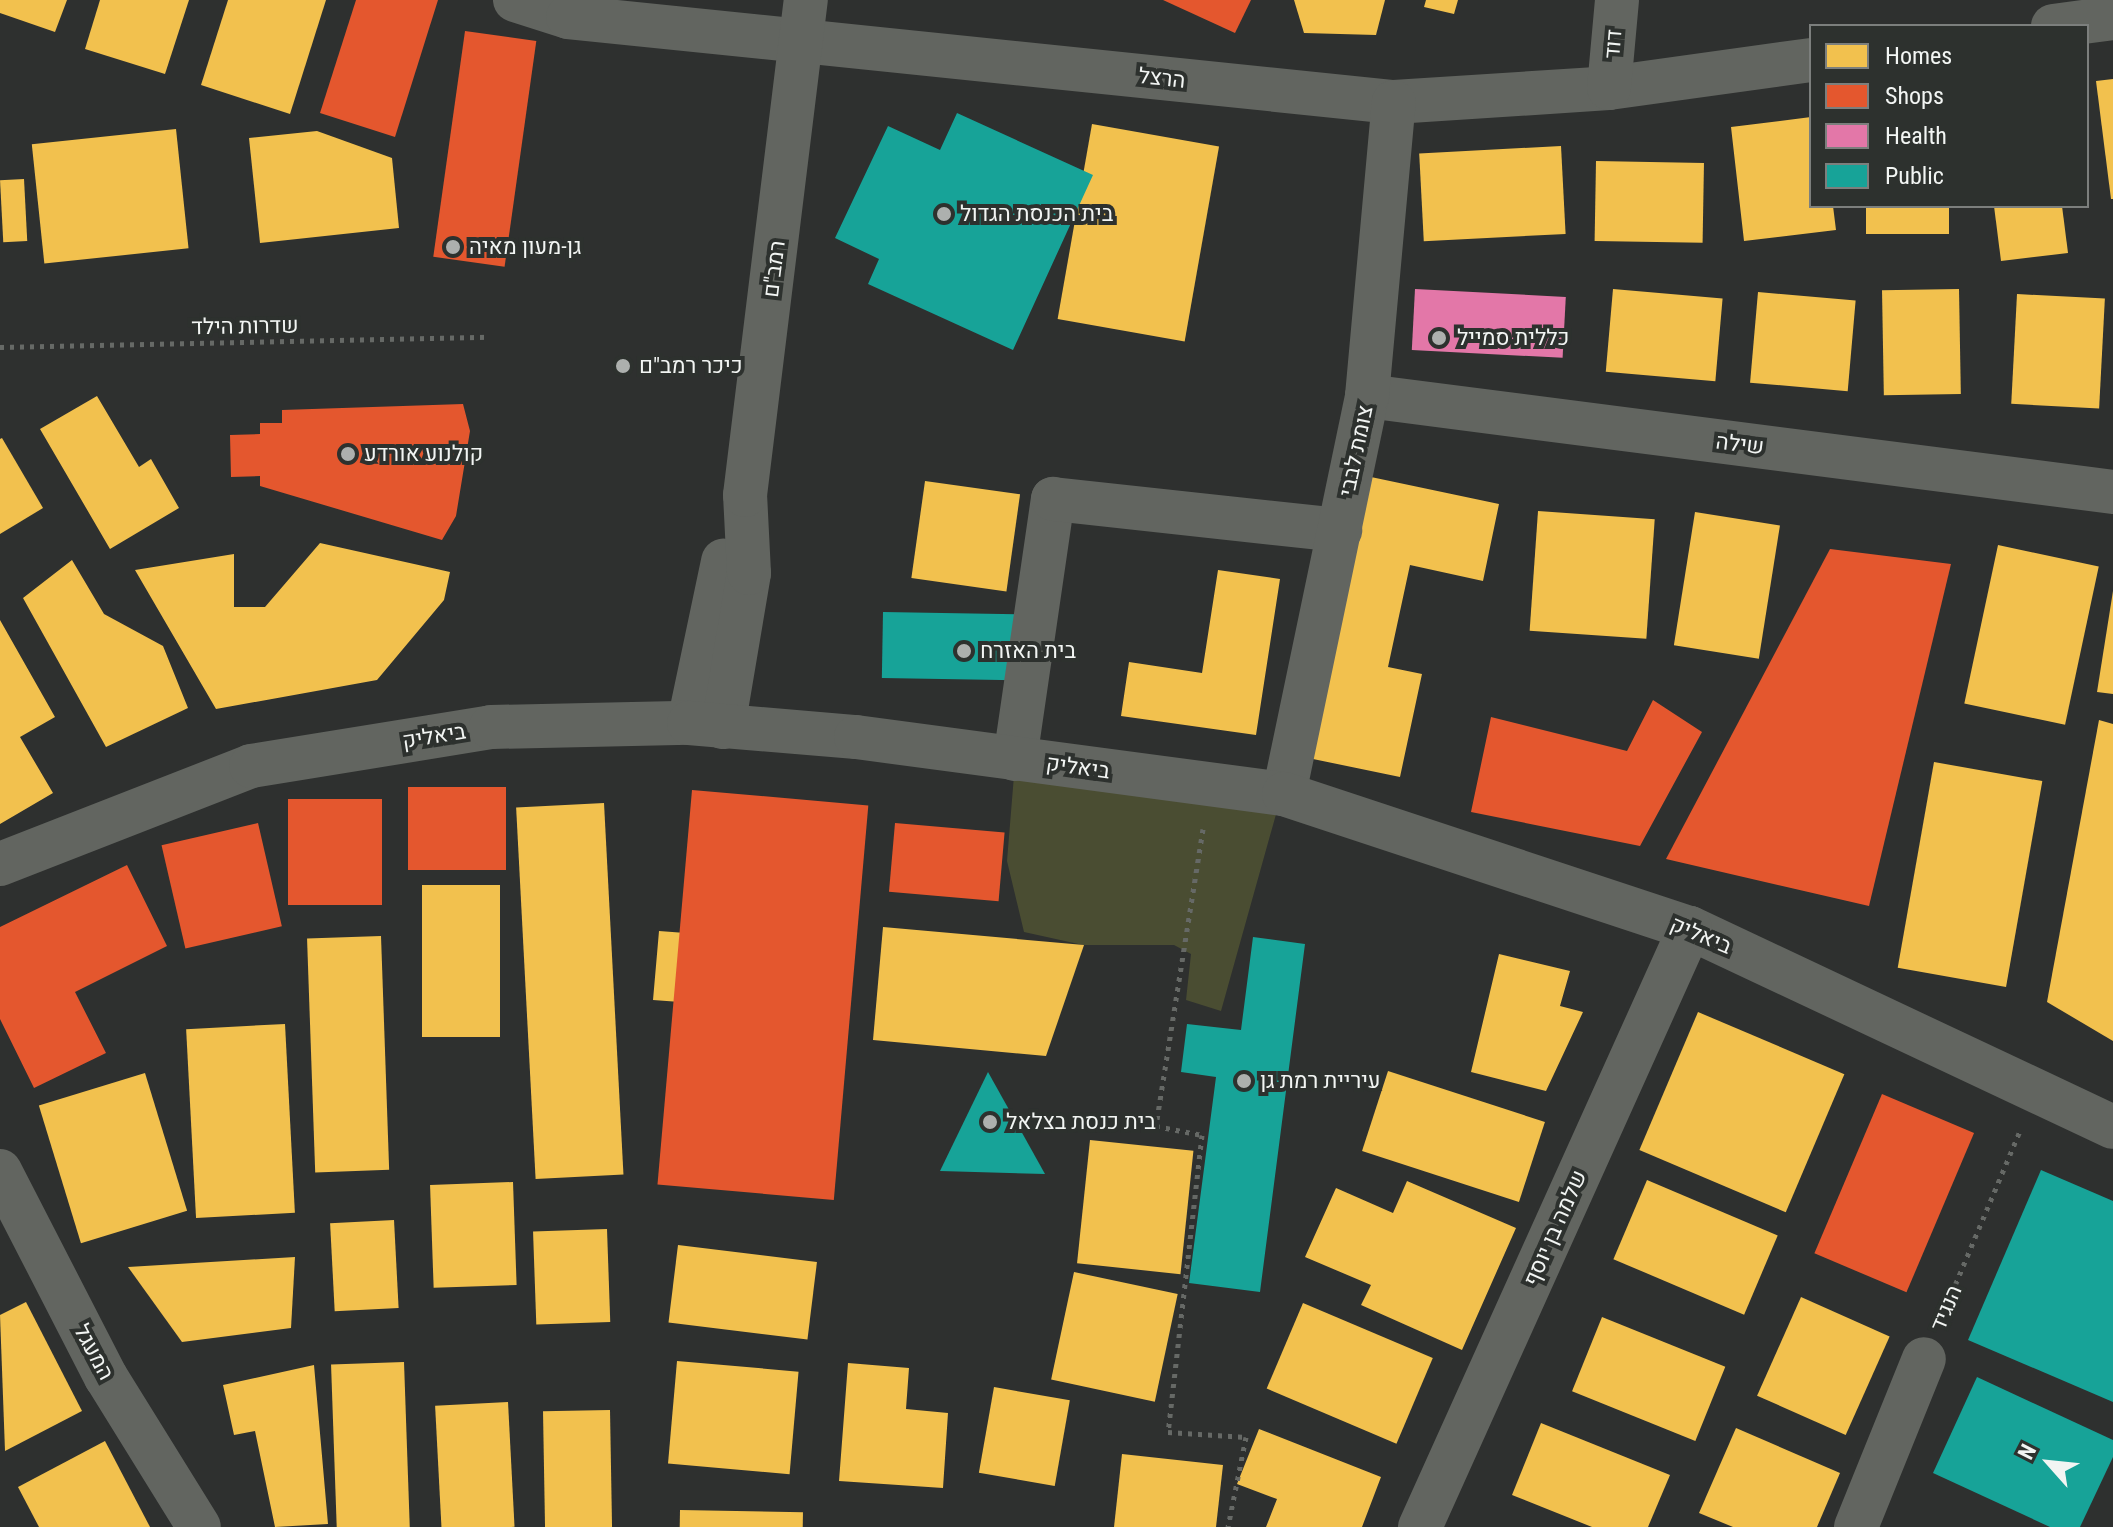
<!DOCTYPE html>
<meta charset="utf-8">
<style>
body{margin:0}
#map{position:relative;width:2113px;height:1527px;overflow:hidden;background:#2e302f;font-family:"Roboto Condensed",Heebo,sans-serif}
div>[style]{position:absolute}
.green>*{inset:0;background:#4a4d32}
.homes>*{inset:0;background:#f2c14e;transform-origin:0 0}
.shops>*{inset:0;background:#e4572e;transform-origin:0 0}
.health>*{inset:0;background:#e377a8;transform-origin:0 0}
.public>*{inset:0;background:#17a398;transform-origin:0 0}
.path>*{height:5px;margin-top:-2.5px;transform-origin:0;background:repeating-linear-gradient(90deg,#666966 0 4px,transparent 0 10px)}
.minor>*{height:44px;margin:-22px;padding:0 22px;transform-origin:22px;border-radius:22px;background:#626560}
.dots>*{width:22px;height:22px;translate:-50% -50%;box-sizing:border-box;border:4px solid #2d312e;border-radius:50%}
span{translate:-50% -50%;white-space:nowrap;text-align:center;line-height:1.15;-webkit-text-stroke:8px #2d312e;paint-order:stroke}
.street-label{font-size:22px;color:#f2f5f3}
.poi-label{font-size:22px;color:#f2f5f3}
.left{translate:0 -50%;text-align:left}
.legend{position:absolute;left:1809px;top:24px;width:280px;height:184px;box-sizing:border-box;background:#2d312e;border:2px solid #7c7f7d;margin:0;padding:10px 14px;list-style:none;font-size:24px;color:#f2f5f3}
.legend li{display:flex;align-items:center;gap:16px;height:40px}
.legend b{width:40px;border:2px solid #7c7f7d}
.north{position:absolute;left:2009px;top:1423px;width:80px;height:80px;-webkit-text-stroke:6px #2d312e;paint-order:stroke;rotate:297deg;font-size:22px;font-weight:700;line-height:32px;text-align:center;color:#f2f5f3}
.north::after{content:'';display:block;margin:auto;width:28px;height:36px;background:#f2f5f3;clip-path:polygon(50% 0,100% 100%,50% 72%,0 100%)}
</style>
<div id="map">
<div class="green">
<div style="clip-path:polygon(1015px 763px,1280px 800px,1221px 1011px,1186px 1000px,1191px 954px,1174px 945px,1083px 945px,1024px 932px,1007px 861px)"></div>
</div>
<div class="homes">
<div style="clip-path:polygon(0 0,67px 0,55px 32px,0 13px)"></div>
<div style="clip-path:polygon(100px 0,189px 0,165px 74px,85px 49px)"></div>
<div style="clip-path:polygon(228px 0,326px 0,290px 114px,201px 85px)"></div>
<div style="clip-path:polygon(1294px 0,1385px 0,1376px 35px,1304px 33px)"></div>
<div style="clip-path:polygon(1426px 0,1458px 0,1454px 14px,1424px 7px)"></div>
<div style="clip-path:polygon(2113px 79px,2113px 199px,2111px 199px,2096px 81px)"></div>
<div style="clip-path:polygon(1811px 117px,1811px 206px,1833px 206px,1836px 230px,1744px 241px,1731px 127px)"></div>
<div style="left:1092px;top:124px;width:129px;height:198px;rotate:10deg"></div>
<div style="left:176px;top:129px;width:120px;height:145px;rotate:84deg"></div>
<div style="clip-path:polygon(317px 131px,392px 158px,399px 228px,260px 243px,249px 138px)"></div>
<div style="left:1561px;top:146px;width:88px;height:142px;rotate:87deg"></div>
<div style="left:1596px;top:161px;width:108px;height:80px;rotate:1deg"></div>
<div style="left:24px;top:179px;width:62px;height:24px;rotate:87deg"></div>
<div style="left:1866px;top:206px;width:83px;height:28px"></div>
<div style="clip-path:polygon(1994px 206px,2062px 206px,2068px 253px,2001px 261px)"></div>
<div style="left:1613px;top:289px;width:110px;height:83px;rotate:5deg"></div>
<div style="left:1959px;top:289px;width:105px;height:77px;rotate:89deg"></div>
<div style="left:1758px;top:292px;width:98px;height:91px;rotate:5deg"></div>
<div style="left:2017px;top:294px;width:88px;height:110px;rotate:3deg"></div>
<div style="clip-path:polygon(97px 396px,139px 467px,151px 459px,179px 508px,110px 549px,40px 429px)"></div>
<div style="clip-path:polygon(2px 438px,43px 508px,0 534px,0 439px)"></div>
<div style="clip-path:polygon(1371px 477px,1499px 504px,1483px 581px,1410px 565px,1388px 667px,1422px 674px,1400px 777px,1313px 759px)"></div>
<div style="left:925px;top:481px;width:96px;height:98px;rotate:8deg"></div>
<div style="left:1538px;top:511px;width:117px;height:120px;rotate:4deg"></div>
<div style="left:1695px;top:512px;width:86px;height:135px;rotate:9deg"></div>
<div style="clip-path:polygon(320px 543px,450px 572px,444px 600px,377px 680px,216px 709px,135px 570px,234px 554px,234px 607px,265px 607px)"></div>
<div style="left:1998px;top:545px;width:103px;height:162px;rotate:12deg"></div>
<div style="clip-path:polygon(72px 560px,104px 614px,163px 646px,188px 708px,106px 747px,23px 598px)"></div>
<div style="clip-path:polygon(1218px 570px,1280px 579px,1256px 735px,1121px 716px,1129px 662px,1202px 673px)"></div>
<div style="clip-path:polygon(2113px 591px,2113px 694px,2097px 692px)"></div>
<div style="clip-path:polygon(0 620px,55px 717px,20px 737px,53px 793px,0 824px)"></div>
<div style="clip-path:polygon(2099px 720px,2113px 724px,2113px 1041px,2047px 1002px)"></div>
<div style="left:1934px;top:762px;width:110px;height:209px;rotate:10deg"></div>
<div style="left:604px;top:803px;width:372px;height:88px;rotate:87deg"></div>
<div style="clip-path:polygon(716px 883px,784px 888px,780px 941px,831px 945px,826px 1013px,774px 1009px,770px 1061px,702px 1056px,707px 1004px,653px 1000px,659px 931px,712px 935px)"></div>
<div style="left:500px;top:885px;width:152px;height:78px;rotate:90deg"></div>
<div style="clip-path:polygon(883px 927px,1084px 945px,1046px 1056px,873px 1040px)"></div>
<div style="left:381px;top:936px;width:234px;height:74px;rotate:88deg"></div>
<div style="clip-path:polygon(1499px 954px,1570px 971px,1560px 1006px,1583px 1012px,1546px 1091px,1471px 1072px)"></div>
<div style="left:1698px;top:1012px;width:159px;height:150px;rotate:23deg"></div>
<div style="left:285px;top:1024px;width:189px;height:99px;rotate:87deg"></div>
<div style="left:1388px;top:1071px;width:165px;height:84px;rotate:18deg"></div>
<div style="left:145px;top:1073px;width:144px;height:111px;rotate:73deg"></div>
<div style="left:1090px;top:1140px;width:104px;height:124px;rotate:6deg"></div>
<div style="left:1647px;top:1180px;width:142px;height:86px;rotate:23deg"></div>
<div style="clip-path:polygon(1407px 1181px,1516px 1228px,1462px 1350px,1361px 1305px,1371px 1285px,1305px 1257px,1336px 1188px,1393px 1213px)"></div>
<div style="left:513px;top:1182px;width:103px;height:83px;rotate:88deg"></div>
<div style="left:394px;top:1220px;width:88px;height:64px;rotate:87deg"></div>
<div style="left:607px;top:1229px;width:93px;height:74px;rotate:88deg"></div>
<div style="left:678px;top:1245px;width:140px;height:78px;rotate:7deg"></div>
<div style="clip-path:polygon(295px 1257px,291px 1328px,182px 1342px,128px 1267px)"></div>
<div style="left:1074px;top:1272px;width:106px;height:110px;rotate:12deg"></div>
<div style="left:1801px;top:1297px;width:97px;height:108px;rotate:24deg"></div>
<div style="clip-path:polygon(26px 1302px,82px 1411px,5px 1451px,0 1315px)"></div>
<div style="left:1303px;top:1303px;width:141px;height:93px;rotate:23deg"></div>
<div style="left:1602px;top:1317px;width:133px;height:80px;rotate:22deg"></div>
<div style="left:677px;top:1361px;width:122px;height:103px;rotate:5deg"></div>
<div style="left:404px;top:1362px;width:165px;height:73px;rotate:88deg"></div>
<div style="clip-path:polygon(848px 1363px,909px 1368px,906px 1409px,948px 1413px,943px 1488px,839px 1481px)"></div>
<div style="clip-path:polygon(314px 1365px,328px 1524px,275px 1527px,255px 1431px,234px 1435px,223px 1385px)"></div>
<div style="left:994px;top:1387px;width:77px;height:87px;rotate:10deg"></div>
<div style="left:508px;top:1402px;width:125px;height:73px;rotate:87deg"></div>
<div style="left:610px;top:1410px;width:117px;height:67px;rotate:89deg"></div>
<div style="clip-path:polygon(1541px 1423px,1670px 1475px,1648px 1527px,1592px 1527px,1512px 1495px)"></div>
<div style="clip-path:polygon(1736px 1428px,1840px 1473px,1817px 1527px,1733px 1527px,1699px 1513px)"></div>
<div style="clip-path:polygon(1259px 1429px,1381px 1477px,1362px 1527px,1266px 1527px,1277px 1499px,1237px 1484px)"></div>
<div style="clip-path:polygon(105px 1441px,150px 1527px,39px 1527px,18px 1487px)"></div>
<div style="clip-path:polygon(1122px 1454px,1223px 1465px,1216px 1527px,1114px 1527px)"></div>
<div style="left:680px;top:1510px;width:123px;height:17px;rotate:1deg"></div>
</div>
<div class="shops">
<div style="clip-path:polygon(356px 0,438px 0,395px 137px,320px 113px)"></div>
<div style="clip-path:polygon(1163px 0,1251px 0,1235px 33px)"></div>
<div style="left:465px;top:31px;width:72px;height:228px;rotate:8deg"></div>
<div style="clip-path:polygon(463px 404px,470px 431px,456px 516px,442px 540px,260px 486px,260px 476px,231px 477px,230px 435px,260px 434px,260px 423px,282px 423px,282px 410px)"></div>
<div style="clip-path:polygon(1830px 549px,1951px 564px,1869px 906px,1666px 859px)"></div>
<div style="clip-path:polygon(1653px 700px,1702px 732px,1640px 846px,1471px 812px,1491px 717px,1627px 751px)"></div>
<div style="left:408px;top:787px;width:98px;height:83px"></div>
<div style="left:692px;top:790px;width:177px;height:396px;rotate:5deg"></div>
<div style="left:288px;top:799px;width:94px;height:106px"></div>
<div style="left:258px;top:823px;width:106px;height:99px;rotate:77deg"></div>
<div style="left:895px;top:823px;width:110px;height:69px;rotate:5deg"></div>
<div style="clip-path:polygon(127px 865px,167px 946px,75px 992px,106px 1053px,34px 1088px,0 1019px,0 927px)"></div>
<div style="left:1882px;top:1094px;width:100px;height:173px;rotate:23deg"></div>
</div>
<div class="health">
<div style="left:1415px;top:289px;width:151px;height:61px;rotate:3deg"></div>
</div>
<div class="public">
<div style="clip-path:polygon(957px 113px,1093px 175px,1013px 350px,868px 284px,879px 259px,835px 238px,888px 126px,940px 150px)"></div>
<div style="left:883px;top:612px;width:134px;height:66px;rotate:1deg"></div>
<div style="clip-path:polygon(1253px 937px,1305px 944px,1260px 1292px,1189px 1283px,1216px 1077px,1181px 1072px,1187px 1024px,1241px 1030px)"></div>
<div style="clip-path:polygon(988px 1072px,1045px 1174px,940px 1171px)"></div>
<div style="clip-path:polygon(2041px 1170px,2113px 1201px,2113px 1402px,1968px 1340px)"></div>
<div style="clip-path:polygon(1977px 1377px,2113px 1440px,2113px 1457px,2080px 1527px,2050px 1527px,1933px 1473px)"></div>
</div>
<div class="path">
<div style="left:0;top:347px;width:490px;rotate:-1.2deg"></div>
<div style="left:1203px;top:829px;width:301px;rotate:99deg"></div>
<div style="left:1156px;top:1126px;width:47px;rotate:11.1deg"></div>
<div style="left:1202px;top:1135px;width:299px;rotate:96.5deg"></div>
<div style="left:1168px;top:1432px;width:78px;rotate:3.7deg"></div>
<div style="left:1246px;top:1437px;width:92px;rotate:101.3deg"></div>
<div style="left:1940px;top:1321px;width:206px;rotate:-67.2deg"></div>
</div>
<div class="minor">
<div style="left:515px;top:0;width:56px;rotate:17.8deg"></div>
<div style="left:568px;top:17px;width:830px;rotate:5.88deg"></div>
<div style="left:1394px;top:102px;width:215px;rotate:-3.7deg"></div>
<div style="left:1609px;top:88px;width:204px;rotate:-7.9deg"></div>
<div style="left:2053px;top:26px;width:61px;rotate:-7.6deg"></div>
<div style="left:1609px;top:88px;width:88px;rotate:-84.8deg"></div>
<div style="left:1367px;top:396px;width:752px;rotate:7.33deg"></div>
<div style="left:689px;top:723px;width:166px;rotate:-78.1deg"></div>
<div style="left:723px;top:727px;width:156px;rotate:-80.4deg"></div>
<div style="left:749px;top:573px;width:78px;rotate:-92.9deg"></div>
<div style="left:745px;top:495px;width:499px;rotate:-83deg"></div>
<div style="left:1015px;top:759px;width:263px;rotate:-81.7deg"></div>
<div style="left:1053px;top:499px;width:289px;rotate:6.2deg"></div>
<div style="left:1284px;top:794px;width:407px;rotate:-78.2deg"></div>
<div style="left:1367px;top:396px;width:295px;rotate:-84.8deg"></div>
<div style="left:0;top:864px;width:269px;rotate:-21.3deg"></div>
<div style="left:251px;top:766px;width:243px;rotate:-9.2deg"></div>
<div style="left:491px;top:727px;width:198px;rotate:-1.2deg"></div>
<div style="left:689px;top:723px;width:168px;rotate:4.8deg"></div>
<div style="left:856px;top:737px;width:432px;rotate:7.6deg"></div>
<div style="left:1284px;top:794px;width:428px;rotate:18.3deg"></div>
<div style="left:1690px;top:928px;width:467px;rotate:25.2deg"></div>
<div style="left:0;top:1171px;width:232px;rotate:62.8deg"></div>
<div style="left:106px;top:1377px;width:176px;rotate:58.2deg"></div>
<div style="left:1420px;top:1527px;width:657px;rotate:-65.74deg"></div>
<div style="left:1856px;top:1527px;width:181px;rotate:-68deg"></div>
</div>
<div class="dots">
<div style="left:944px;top:214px;background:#adb0ae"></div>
<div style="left:453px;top:247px;background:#adb0ae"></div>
<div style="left:1439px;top:338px;background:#adb0ae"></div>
<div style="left:623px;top:366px;background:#adb0ae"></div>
<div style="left:348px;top:454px;background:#adb0ae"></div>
<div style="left:964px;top:651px;background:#adb0ae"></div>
<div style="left:1244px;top:1081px;background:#adb0ae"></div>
<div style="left:990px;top:1122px;background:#adb0ae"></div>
</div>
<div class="street-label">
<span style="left:1613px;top:44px;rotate:-85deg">דוד</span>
<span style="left:1162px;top:78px;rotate:6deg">הרצל</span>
<span style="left:774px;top:269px;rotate:-83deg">רמב"ם</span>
<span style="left:245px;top:326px;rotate:-1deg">שדרות הילד</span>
<span style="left:1740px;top:444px;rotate:7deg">שילה</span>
<span style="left:1356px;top:451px;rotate:-78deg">צומת לבבי</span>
<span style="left:434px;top:736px;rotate:-9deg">ביאליק</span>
<span style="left:1078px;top:767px;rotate:8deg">ביאליק</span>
<span style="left:1701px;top:935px;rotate:23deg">ביאליק</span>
<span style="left:1555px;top:1228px;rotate:-66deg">שלמה בן יוסף</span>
<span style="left:1946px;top:1308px;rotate:-67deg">הנגיד</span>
<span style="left:94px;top:1352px;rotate:62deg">המעגל</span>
</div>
<div class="poi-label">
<span class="left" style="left:960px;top:214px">בית הכנסת הגדול</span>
<span class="left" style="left:469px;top:247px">גן-מעון מאיה</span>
<span class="left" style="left:1457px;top:338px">כללית סמייל</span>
<span class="left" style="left:639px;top:366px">כיכר רמב"ם</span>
<span class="left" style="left:364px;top:454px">קולנוע אורדע</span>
<span class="left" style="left:980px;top:651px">בית האזרח</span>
<span class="left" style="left:1260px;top:1081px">עיריית רמת גן</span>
<span class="left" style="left:1006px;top:1122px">בית כנסת בצלאל</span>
</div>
<ul class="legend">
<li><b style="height:22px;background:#f2c14e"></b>Homes</li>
<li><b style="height:22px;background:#e4572e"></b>Shops</li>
<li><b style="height:22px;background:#e377a8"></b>Health</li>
<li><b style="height:22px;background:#17a398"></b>Public</li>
</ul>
<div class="north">N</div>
</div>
